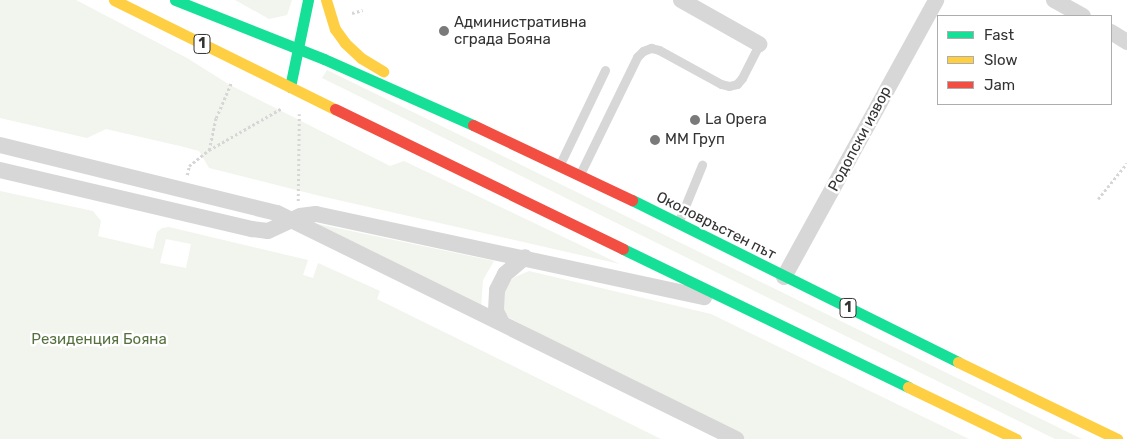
<!DOCTYPE html>
<meta charset="utf-8">
<style>
body{margin:0}
#map{position:relative;width:1127px;height:439px;overflow:hidden;background:#fff;font-family:Rubik,sans-serif}
div>[style]{position:absolute}
.green>*{inset:0;background:#f1f5ed}
.path>*{height:2.5px;margin-top:-1.25px;transform-origin:0;background:repeating-linear-gradient(90deg,#d6d6d6 0 2.5px,transparent 0 5px)}
.lane>*{height:9px;margin:-4.5px;padding:0 4.5px;transform-origin:4.5px;border-radius:4.5px;background:#d7d7d7}
.street>*{height:16px;margin:-8px;padding:0 8px;transform-origin:8px;border-radius:8px;background:#d7d7d7}
.fast>*{height:11px;margin:-5.5px;padding:0 5.5px;transform-origin:5.5px;border-radius:5.5px;background:#16e098}
.slow>*{height:11px;margin:-5.5px;padding:0 5.5px;transform-origin:5.5px;border-radius:5.5px;background:#ffcf43}
.jam>*{height:11px;margin:-5.5px;padding:0 5.5px;transform-origin:5.5px;border-radius:5.5px;background:#f24e42}
.dots>*{width:14px;height:14px;translate:-50% -50%;box-sizing:border-box;border:2px solid #fff;border-radius:50%}
span{translate:-50% -50%;white-space:nowrap;text-align:center;line-height:1.15;-webkit-text-stroke:5px #fff;paint-order:stroke}
.shield-label span{padding:1px 4px;background:#fff;border:1px solid;border-radius:4px;-webkit-text-stroke-width:0}
.shield-label{font-size:14px;color:#333;font-weight:700}
.poi-label{font-size:15px;color:#333}
.left{translate:0 -50%;text-align:left}
.street-label{font-size:15px;color:#333}
.park-label{font-size:15px;color:#56703f}
.legend{position:absolute;left:937px;top:15px;width:175px;height:90px;box-sizing:border-box;background:#fff;border:1px solid #adadad;margin:0;padding:6px 9px;list-style:none;font-size:15px;color:#333}
.legend li{display:flex;align-items:center;gap:10px;height:25px}
.legend b{width:25px;border:1px solid #adadad}
</style>
<div id="map">
<div class="green">
<div style="clip-path:polygon(0 0,76px 0,187px 58px,230px 85px,390px 166px,404px 161px,620px 264px,316px 195px,209px 168px,199px 151px,180px 146px,106px 129px,87px 138px,0 118px)"></div>
<div style="clip-path:polygon(235px 0,292px 0,287px 15px,269px 19px)"></div>
<div style="clip-path:polygon(327px 70px,1082px 439px,1055px 439px,322px 78px)"></div>
<div style="clip-path:polygon(evenodd,0 191px,93px 211px,101px 221px,98px 236px,153px 249px,157px 232px,162px 228px,169px 227px,308px 260px,303px 275px,313px 278px,318px 263px,380px 291px,377px 299px,661px 439px,0 439px,0 191px,166px 239px,191px 244px,186px 268px,160px 263px,166px 239px)"></div>
<div style="clip-path:polygon(313px 223px,494px 261px,483px 280px,481px 308px)"></div>
<div style="clip-path:polygon(529px 271px,711px 314px,969px 439px,746px 439px,617px 375px,504px 315px,505px 286px,515px 277px)"></div>
</div>
<div class="path">
<div style="left:352px;top:13px;width:11px;rotate:-15deg"></div>
<div style="left:209px;top:150px;width:33px;rotate:-78deg"></div>
<div style="left:216px;top:118px;width:40px;rotate:-66.6deg"></div>
<div style="left:187px;top:175px;width:9px;rotate:-77deg"></div>
<div style="left:189px;top:166px;width:26px;rotate:-39deg"></div>
<div style="left:209px;top:150px;width:84px;rotate:-29.9deg"></div>
<div style="left:1098px;top:199px;width:46px;rotate:-51.1deg"></div>
<div style="left:298px;top:201px;width:87px;rotate:-89.3deg"></div>
</div>
<div class="lane">
<div style="left:561px;top:162px;width:102px;rotate:-64.4deg"></div>
<div style="left:581px;top:172px;width:128px;rotate:-64deg"></div>
<div style="left:637px;top:57px;width:8px;rotate:-45deg"></div>
<div style="left:643px;top:51px;width:9px;rotate:-21deg"></div>
<div style="left:651px;top:48px;width:8px;rotate:14deg"></div>
<div style="left:659px;top:50px;width:71px;rotate:28.7deg"></div>
<div style="left:721px;top:84px;width:8px;rotate:14deg"></div>
<div style="left:729px;top:86px;width:8px;rotate:-14deg"></div>
<div style="left:737px;top:84px;width:8px;rotate:-50deg"></div>
<div style="left:742px;top:78px;width:38px;rotate:-63deg"></div>
<div style="left:679px;top:221px;width:61px;rotate:-67.7deg"></div>
</div>
<div class="street">
<div style="left:681px;top:0;width:90px;rotate:29.4deg"></div>
<div style="left:1054px;top:0;width:33px;rotate:29deg"></div>
<div style="left:1111px;top:32px;width:19px;rotate:32deg"></div>
<div style="left:0;top:145px;width:285px;rotate:13.8deg"></div>
<div style="left:277px;top:213px;width:512px;rotate:26.21deg"></div>
<div style="left:0;top:170px;width:259px;rotate:13.2deg"></div>
<div style="left:252px;top:229px;width:16px;rotate:7deg"></div>
<div style="left:268px;top:231px;width:35px;rotate:-25deg"></div>
<div style="left:300px;top:216px;width:16px;rotate:-7deg"></div>
<div style="left:316px;top:214px;width:397px;rotate:12.1deg"></div>
<div style="left:784px;top:277px;width:316px;rotate:-61.2deg"></div>
<div style="left:502px;top:323px;width:13px;rotate:-117deg"></div>
<div style="left:496px;top:311px;width:21px;rotate:-87deg"></div>
<div style="left:497px;top:290px;width:18px;rotate:-63deg"></div>
<div style="left:505px;top:274px;width:26px;rotate:-40deg"></div>
</div>
<div class="fast">
<div style="left:175px;top:0;width:160px;rotate:21.6deg"></div>
<div style="left:324px;top:59px;width:163px;rotate:23.9deg"></div>
<div style="left:290px;top:87px;width:89px;rotate:-78.3deg"></div>
<div style="left:632px;top:200px;width:364px;rotate:26.4deg"></div>
<div style="left:623px;top:249px;width:317px;rotate:25.8deg"></div>
</div>
<div class="slow">
<div style="left:114px;top:0;width:246px;rotate:26.3deg"></div>
<div style="left:326px;top:0;width:30px;rotate:73deg"></div>
<div style="left:335px;top:29px;width:17px;rotate:54deg"></div>
<div style="left:345px;top:43px;width:22px;rotate:43deg"></div>
<div style="left:361px;top:58px;width:26px;rotate:31deg"></div>
<div style="left:958px;top:362px;width:177px;rotate:25.8deg"></div>
<div style="left:908px;top:387px;width:120px;rotate:25.7deg"></div>
</div>
<div class="jam">
<div style="left:335px;top:109px;width:320px;rotate:25.9deg"></div>
<div style="left:473px;top:125px;width:176px;rotate:25.3deg"></div>
</div>
<div class="dots">
<div style="left:444px;top:31px;background:#7a7a7a"></div>
<div style="left:695px;top:120px;background:#7a7a7a"></div>
<div style="left:655px;top:140px;background:#7a7a7a"></div>
</div>
<div class="shield-label">
<span style="left:202px;top:44px">1</span>
<span style="left:848px;top:308px">1</span>
</div>
<div class="poi-label">
<span class="left" style="left:454px;top:31px">Административна<br>сграда Бояна</span>
<span class="left" style="left:705px;top:120px">La Opera</span>
<span class="left" style="left:665px;top:140px">ММ Груп</span>
</div>
<div class="street-label">
<span style="left:860px;top:139px;rotate:-62deg">Родопски извор</span>
<span style="left:716px;top:226px;rotate:27deg">Околовръстен път</span>
</div>
<div class="park-label">
<span style="left:99px;top:340px">Резиденция Бояна</span>
</div>
<ul class="legend">
<li><b style="height:6px;background:#16e098"></b>Fast</li>
<li><b style="height:6px;background:#ffcf43"></b>Slow</li>
<li><b style="height:6px;background:#f24e42"></b>Jam</li>
</ul>
</div>
